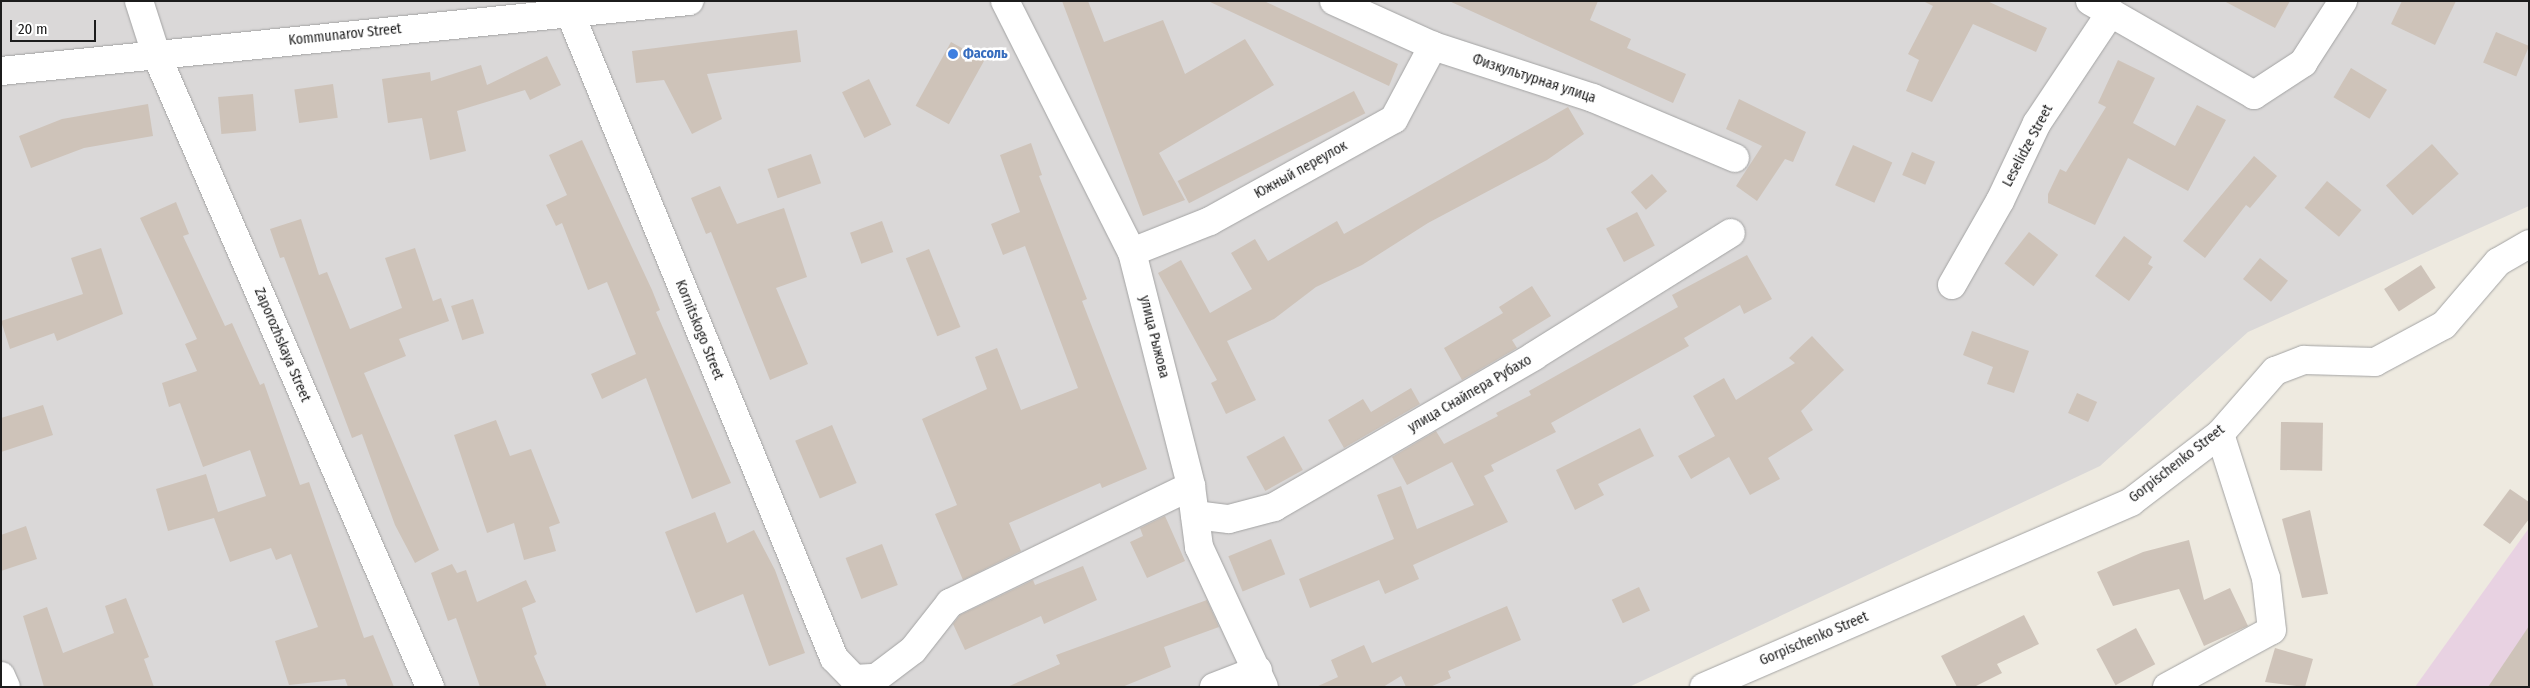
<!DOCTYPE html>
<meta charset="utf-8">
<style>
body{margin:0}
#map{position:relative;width:2530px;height:688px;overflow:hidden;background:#eeeae0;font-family:"Fira Sans Condensed",sans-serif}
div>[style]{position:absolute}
.residential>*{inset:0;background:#dad8d8}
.industrial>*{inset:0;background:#e8d2e2}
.building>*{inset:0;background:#cec3b9;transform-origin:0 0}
.roads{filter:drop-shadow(0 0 1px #a3a3a3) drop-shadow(0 0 1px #a3a3a3)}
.minor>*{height:28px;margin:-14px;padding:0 14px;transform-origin:14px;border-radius:14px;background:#fff}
.dots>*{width:14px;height:14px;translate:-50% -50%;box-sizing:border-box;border:2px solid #fff;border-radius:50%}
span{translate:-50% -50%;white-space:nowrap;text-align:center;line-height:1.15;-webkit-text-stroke:5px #fff;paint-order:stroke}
.street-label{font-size:14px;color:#1c1c1c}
.shop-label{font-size:14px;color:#366cbe;font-weight:700}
.left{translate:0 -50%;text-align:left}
.frame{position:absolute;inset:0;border:2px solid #1c1c1c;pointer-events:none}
.scale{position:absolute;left:10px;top:20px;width:86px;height:22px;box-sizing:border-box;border:2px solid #1c1c1c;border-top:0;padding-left:6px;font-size:15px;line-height:18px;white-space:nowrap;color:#1c1c1c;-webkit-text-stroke:4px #fff;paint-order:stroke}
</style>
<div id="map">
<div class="residential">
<div style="clip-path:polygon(1px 1px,2529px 1px,2529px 206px,2248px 332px,2100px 466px,1629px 687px,1px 687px)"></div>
</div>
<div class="industrial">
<div style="clip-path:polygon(2529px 528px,2529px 687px,2415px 687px)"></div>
</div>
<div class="building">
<div style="clip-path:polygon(1062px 1px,1088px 1px,1104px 42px,1163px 20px,1185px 74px,1245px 39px,1274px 85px,1159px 153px,1185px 200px,1143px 216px)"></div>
<div style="clip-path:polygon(1208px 1px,1264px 1px,1398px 64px,1389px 86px)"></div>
<div style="clip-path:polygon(1449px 1px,1598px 1px,1590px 20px,1631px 39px,1627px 48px,1686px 74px,1673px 103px)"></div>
<div style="clip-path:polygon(1923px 1px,1987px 1px,2047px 28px,2036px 52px,1973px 24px,1932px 102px,1906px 91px,1919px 60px,1908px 54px,1933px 6px)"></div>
<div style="clip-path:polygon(2224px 1px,2290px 1px,2275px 28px)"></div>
<div style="clip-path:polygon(2402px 1px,2456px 1px,2435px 45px,2391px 24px)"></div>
<div style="clip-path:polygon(797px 30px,801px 62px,707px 74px,722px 119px,692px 134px,664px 80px,636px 83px,632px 51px)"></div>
<div style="left:2496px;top:32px;width:36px;height:33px;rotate:23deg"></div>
<div style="left:951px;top:42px;width:38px;height:73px;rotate:29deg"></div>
<div style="clip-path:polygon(547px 56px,561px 85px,530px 100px,525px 90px,457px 111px,466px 151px,430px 160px,422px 118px,388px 123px,382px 79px,430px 72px,431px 81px,481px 65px,487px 85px)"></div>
<div style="clip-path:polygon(2118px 60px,2155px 78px,2133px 123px,2175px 146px,2197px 105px,2226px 120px,2188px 191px,2128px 158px,2095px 225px,2048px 203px,2048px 194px,2060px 169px,2066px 172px,2106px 107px,2098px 103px)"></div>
<div style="left:2351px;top:68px;width:42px;height:34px;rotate:31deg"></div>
<div style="left:869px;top:79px;width:51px;height:30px;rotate:64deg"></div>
<div style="left:333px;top:84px;width:34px;height:39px;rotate:82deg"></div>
<div style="left:1354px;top:91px;width:25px;height:198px;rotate:63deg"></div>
<div style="left:253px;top:94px;width:37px;height:35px;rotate:85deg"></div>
<div style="clip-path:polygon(1739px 99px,1806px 132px,1793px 162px,1785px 159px,1757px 201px,1736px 186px,1762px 146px,1726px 129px)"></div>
<div style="clip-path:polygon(148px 104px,153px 136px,84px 148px,31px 168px,19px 136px,62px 119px)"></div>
<div style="clip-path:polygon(1568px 107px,1584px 134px,1547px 160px,1428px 223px,1362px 265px,1316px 287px,1274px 319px,1227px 341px,1256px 400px,1226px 414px,1211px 383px,1217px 380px,1158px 273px,1181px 260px,1210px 313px,1252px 289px,1231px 253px,1255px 239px,1268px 261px,1337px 221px,1344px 234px)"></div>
<div style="clip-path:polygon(582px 140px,652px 290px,660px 310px,656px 312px,731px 483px,692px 499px,646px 378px,602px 399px,591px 374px,636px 354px,607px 282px,588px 290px,562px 223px,556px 226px,546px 205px,567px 195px,549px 155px)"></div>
<div style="clip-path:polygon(1031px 143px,1042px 175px,1039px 176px,1087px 299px,1082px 301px,1147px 469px,1102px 488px,1100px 483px,1009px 523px,1021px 551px,963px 580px,935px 514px,957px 505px,922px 419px,987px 389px,975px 357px,997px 348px,1021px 410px,1078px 388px,1025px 246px,1003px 255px,991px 224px,1020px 212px,1000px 155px)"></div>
<div style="left:2432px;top:144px;width:40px;height:62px;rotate:48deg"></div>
<div style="left:1853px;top:145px;width:43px;height:44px;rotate:24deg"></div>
<div style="left:1912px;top:152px;width:25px;height:25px;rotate:23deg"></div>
<div style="left:811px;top:154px;width:31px;height:46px;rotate:71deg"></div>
<div style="clip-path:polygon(2254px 156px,2277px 176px,2250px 208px,2246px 205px,2205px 258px,2183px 241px)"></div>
<div style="left:1652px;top:174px;width:23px;height:28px;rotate:49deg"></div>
<div style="left:2327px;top:181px;width:45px;height:35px;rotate:40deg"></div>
<div style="clip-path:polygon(720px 186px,737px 224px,784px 208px,807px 277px,776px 288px,808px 364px,770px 380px,711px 232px,706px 234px,691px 198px)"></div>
<div style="clip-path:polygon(176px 202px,189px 234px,183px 236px,225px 326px,232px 323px,260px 385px,264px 383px,300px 485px,309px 482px,364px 638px,373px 635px,394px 687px,348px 687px,345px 679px,289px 685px,275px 641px,318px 627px,291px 554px,276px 560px,271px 548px,230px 562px,214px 518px,168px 531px,156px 489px,206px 474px,218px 512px,266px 496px,250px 450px,203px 467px,180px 403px,169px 407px,162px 383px,197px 371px,185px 344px,197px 339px,140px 218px)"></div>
<div style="left:1637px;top:212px;width:38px;height:35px;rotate:62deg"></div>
<div style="clip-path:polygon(301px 219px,319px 275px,327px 272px,350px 329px,402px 308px,385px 258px,415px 248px,433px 301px,441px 298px,449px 321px,399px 339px,406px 356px,364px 373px,439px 550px,415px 563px,395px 525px,362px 434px,352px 438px,284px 257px,280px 258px,270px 229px)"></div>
<div style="left:882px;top:221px;width:33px;height:34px;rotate:70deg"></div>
<div style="left:2029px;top:232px;width:37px;height:40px;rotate:38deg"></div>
<div style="clip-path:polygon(2124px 236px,2152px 257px,2148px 264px,2153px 267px,2129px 301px,2095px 276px)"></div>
<div style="clip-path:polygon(101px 248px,123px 314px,57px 341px,54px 333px,10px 349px,1px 321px,83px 294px,71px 258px)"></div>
<div style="left:929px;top:249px;width:84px;height:25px;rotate:68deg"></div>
<div style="clip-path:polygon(1747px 255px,1772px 299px,1744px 314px,1740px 305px,1684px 338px,1689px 346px,1551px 423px,1556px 432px,1491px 465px,1494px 471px,1484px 476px,1508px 522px,1413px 565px,1419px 579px,1385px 594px,1379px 580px,1310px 608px,1299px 579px,1394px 539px,1377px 495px,1401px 486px,1417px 529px,1474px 505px,1452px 462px,1407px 485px,1392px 457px,1436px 431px,1444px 444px,1498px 416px,1496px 413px,1531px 395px,1529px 391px,1678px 307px,1672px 295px)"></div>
<div style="left:2260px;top:258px;width:36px;height:27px;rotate:39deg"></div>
<div style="left:2421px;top:265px;width:27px;height:44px;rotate:57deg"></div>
<div style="clip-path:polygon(1532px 286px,1551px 316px,1512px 340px,1517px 348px,1462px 380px,1444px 348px,1503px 313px,1499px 307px)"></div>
<div style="left:473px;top:299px;width:36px;height:23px;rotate:72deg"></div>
<div style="clip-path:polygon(1972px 331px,2029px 351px,2014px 393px,1987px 384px,1993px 367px,1963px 355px)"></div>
<div style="clip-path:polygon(1812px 336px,1844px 370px,1801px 411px,1813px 430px,1768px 458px,1780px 479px,1750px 495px,1729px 457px,1691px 479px,1678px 456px,1715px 436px,1693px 396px,1724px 378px,1736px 400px,1795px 363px,1789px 358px)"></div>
<div style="clip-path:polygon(1411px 388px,1420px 404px,1344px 448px,1328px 420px,1363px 399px,1371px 412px)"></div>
<div style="left:2077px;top:393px;width:22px;height:22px;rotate:24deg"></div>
<div style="clip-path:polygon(43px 405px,53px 435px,1px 452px,1px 418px)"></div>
<div style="clip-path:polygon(496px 420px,510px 456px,531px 449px,560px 523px,549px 527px,556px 551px,524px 560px,514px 523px,487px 533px,454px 435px)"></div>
<div style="left:2281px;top:422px;width:42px;height:48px;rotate:1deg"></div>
<div style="left:832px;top:425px;width:63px;height:40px;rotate:67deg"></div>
<div style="clip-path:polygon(1640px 428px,1654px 456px,1598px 484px,1604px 495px,1575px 510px,1556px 470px)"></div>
<div style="left:1284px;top:436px;width:39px;height:43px;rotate:61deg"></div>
<div style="clip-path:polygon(2510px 489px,2529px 502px,2529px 519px,2510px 544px,2483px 525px)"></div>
<div style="clip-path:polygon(2310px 510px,2328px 594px,2302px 598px,2282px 519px)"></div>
<div style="clip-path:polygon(715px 512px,727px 543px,754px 530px,775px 570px,805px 653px,769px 666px,743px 594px,696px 613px,665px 532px)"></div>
<div style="clip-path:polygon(1165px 516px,1185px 561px,1147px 578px,1130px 542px,1143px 536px,1140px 528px)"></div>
<div style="clip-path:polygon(26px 526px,37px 559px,1px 571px,1px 535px)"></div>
<div style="left:1271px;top:539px;width:38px;height:46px;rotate:68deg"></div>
<div style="clip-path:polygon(2189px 540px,2204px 600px,2230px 588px,2248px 626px,2204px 646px,2179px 589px,2113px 606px,2097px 572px,2143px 552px)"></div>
<div style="left:882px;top:544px;width:44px;height:39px;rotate:69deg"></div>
<div style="clip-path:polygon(452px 564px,457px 573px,466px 570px,477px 602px,526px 580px,536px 602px,522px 608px,537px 654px,534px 656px,547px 687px,480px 687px,456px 618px,448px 621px,431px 573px)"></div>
<div style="clip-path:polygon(1083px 566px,1097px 600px,1044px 624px,1041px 616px,965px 650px,953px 624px,960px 615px,1033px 580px,1035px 585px)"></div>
<div style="left:1639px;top:587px;width:26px;height:30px;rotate:65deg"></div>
<div style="clip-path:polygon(126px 598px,149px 657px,144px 659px,154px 687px,44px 687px,23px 616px,47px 607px,63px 653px,114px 633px,105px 606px)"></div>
<div style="clip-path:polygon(1207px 600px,1219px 627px,1164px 647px,1171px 667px,1122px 687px,1007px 687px,1060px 664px,1056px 655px)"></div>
<div style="clip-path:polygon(1507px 606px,1521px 640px,1448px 671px,1451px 678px,1430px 687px,1406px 687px,1401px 676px,1383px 687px,1316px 687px,1338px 677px,1331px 660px,1364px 645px,1372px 663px)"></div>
<div style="clip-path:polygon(2024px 615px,2039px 644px,1997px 664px,2002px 673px,1974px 687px,1957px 687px,1941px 656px)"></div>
<div style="clip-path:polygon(2529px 626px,2529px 687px,2488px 687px)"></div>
<div style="left:2136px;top:628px;width:41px;height:45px;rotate:62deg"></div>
<div style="clip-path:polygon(2275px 648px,2313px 659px,2305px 687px,2265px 682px)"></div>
</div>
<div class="roads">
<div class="minor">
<div style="left:139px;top:1px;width:56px;rotate:72.2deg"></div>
<div style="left:156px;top:54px;width:690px;rotate:66.59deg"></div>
<div style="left:565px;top:1px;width:710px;rotate:67.73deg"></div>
<div style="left:834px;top:658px;width:29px;rotate:46deg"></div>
<div style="left:854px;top:679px;width:22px;rotate:-3deg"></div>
<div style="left:876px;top:678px;width:46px;rotate:-37.1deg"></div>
<div style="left:913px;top:650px;width:60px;rotate:-51.8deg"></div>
<div style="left:950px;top:603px;width:268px;rotate:-25.9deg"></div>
<div style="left:1005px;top:1px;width:281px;rotate:63.2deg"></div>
<div style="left:1132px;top:252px;width:241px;rotate:75.8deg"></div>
<div style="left:1191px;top:486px;width:62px;rotate:82.5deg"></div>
<div style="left:1199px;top:547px;width:154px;rotate:65.1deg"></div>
<div style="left:1334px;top:1px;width:109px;rotate:24.4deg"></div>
<div style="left:1433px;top:46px;width:168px;rotate:18deg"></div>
<div style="left:1593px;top:98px;width:154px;rotate:22.9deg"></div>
<div style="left:2090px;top:1px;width:189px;rotate:29.8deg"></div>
<div style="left:2254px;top:95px;width:59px;rotate:-33.1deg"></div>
<div style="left:2303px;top:63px;width:74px;rotate:-57.2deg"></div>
<div style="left:1px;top:71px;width:692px;rotate:-5.81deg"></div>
<div style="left:1132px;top:252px;width:84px;rotate:-21.7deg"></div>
<div style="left:1210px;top:221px;width:210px;rotate:-29deg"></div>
<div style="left:1394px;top:119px;width:83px;rotate:-61.9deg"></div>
<div style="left:1952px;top:285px;width:97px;rotate:-60.3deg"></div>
<div style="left:2000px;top:201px;width:86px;rotate:-64.6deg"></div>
<div style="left:2037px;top:123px;width:133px;rotate:-56.3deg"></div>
<div style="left:1195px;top:515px;width:34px;rotate:7deg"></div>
<div style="left:1229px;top:519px;width:47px;rotate:-14.9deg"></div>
<div style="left:1274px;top:507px;width:301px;rotate:-30.1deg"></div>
<div style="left:1534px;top:356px;width:232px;rotate:-32deg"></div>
<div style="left:1px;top:676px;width:12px;rotate:66deg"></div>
<div style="left:1214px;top:687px;width:47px;rotate:-21.1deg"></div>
<div style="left:1704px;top:687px;width:465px;rotate:-23.4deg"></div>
<div style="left:2131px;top:502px;width:112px;rotate:-37.4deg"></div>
<div style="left:2220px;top:434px;width:84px;rotate:-48.9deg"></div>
<div style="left:2275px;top:371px;width:31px;rotate:-21deg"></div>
<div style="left:2304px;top:360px;width:71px;rotate:1.6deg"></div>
<div style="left:2375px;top:362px;width:78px;rotate:-28.2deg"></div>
<div style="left:2444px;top:325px;width:83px;rotate:-49.4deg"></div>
<div style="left:2498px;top:262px;width:36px;rotate:-30deg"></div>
<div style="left:2167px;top:687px;width:119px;rotate:-28.5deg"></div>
<div style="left:2272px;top:630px;width:52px;rotate:-96.6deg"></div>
<div style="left:2266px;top:578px;width:151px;rotate:-107.7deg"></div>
</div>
</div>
<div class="dots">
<div style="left:953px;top:54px;background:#3f7fe0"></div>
</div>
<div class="street-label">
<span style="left:345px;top:35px;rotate:-6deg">Kommunarov Street</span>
<span style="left:1534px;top:79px;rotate:18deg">Физкультурная улица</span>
<span style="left:2028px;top:146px;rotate:-62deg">Leselidze Street</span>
<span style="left:1301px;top:170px;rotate:-29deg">Южный переулок</span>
<span style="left:699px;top:330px;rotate:68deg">Kornitskogo Street</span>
<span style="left:1154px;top:337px;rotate:76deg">улица Рыжова</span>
<span style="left:282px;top:345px;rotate:67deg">Zaporozhskaya Street</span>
<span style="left:1470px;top:394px;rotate:-30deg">улица Снайпера Рубахо</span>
<span style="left:2177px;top:464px;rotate:-38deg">Gorpischenko Street</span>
<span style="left:1814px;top:639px;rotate:-23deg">Gorpischenko Street</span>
</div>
<div class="shop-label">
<span class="left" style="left:963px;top:54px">Фасоль</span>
</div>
<div class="frame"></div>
<div class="scale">20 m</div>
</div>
